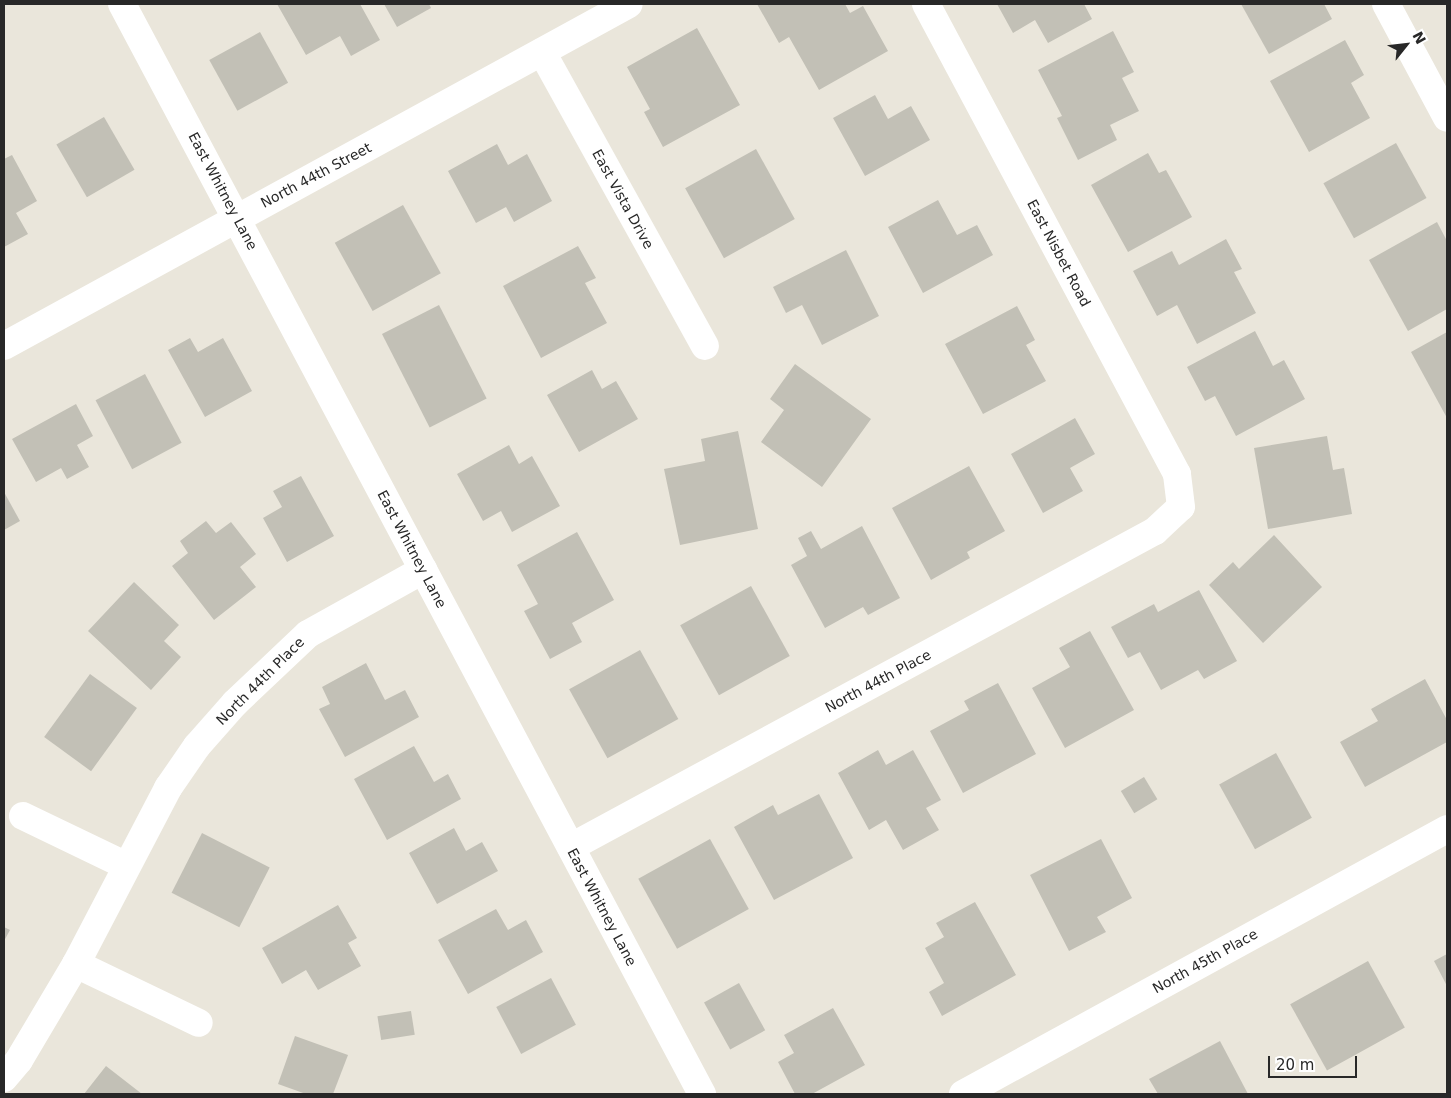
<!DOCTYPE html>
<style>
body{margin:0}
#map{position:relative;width:1451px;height:1098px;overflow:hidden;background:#eae6db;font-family:"DejaVu Sans",sans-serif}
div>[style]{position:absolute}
.building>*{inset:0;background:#c2c0b6;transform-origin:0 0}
.minor>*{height:28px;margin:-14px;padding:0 14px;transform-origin:14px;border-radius:14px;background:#fff}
span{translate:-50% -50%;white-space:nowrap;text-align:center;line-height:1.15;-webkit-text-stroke:5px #fff;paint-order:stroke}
.street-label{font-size:14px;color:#282828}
.frame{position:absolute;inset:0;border:5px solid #282828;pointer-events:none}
.north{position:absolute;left:1381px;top:20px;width:50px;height:50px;-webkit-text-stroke:4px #fff;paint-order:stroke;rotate:61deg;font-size:14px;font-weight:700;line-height:20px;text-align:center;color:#282828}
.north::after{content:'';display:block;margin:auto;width:18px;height:22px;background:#282828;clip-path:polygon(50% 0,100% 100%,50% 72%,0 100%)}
.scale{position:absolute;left:1268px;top:1056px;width:89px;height:22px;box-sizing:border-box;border:2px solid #282828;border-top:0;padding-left:6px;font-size:15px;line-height:18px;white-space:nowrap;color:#282828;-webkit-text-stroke:4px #fff;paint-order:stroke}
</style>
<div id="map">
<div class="building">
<div style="clip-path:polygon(277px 4px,360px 4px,380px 40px,351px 56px,340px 36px,306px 55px)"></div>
<div style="clip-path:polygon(384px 4px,429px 4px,431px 8px,397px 27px)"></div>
<div style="clip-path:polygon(757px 4px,845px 4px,850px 13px,863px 6px,888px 51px,819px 90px,789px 37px,779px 43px)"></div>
<div style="clip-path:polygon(997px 4px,1084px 4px,1092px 19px,1048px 43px,1035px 20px,1013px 33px)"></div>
<div style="clip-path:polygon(1241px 4px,1324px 4px,1332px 19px,1269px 54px)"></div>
<div style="clip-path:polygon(697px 28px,740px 105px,663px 147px,644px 112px,650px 109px,627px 67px)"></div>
<div style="clip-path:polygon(1113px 31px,1134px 72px,1122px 78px,1139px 111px,1110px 125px,1117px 140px,1078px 160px,1057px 118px,1062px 116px,1038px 70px)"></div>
<div style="left:260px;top:32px;width:58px;height:58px;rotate:61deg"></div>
<div style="clip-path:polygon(1345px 40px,1364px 75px,1351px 83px,1370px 118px,1309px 152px,1270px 81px)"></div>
<div style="clip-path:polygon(875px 95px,888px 119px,911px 106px,930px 140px,865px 176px,833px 118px)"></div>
<div style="left:104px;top:117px;width:61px;height:55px;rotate:60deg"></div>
<div style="left:1396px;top:143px;width:63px;height:83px;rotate:61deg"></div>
<div style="clip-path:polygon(497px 144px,508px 165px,527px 154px,552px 201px,514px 222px,506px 207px,476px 223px,448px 171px)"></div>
<div style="left:756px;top:149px;width:80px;height:81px;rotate:61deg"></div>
<div style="clip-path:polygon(1148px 153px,1159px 173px,1166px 170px,1192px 217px,1128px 252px,1091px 185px)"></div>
<div style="clip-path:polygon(12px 155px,37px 201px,16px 213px,28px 234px,4px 247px,4px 159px)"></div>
<div style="clip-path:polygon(938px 200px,957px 235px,977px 225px,993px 255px,923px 293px,888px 227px)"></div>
<div style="left:403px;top:205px;width:78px;height:78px;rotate:61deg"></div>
<div style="clip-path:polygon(1437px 222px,1447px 241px,1447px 309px,1408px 331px,1369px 260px)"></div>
<div style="clip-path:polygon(1226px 239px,1242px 269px,1234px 272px,1256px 313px,1197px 344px,1177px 305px,1157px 316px,1133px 271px,1172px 251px,1179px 265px)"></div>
<div style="clip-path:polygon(578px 246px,596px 278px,585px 283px,607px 323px,541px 358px,503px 286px)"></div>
<div style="clip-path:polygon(846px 250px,879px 316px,822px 345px,802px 305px,786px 313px,773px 287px)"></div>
<div style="left:439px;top:305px;width:105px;height:64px;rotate:63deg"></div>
<div style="clip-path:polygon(1017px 306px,1035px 340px,1026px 345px,1046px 381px,983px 414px,945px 344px)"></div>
<div style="clip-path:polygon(1255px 331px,1273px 366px,1284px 360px,1305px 399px,1236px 436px,1215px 396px,1205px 401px,1187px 367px)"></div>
<div style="clip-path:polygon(1447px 332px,1447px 418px,1411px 352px)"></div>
<div style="clip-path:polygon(190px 338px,198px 352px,223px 338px,252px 391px,205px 417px,168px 350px)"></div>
<div style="clip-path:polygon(795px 364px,871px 419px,822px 487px,761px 442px,784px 410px,770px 399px)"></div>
<div style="clip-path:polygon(592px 370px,602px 389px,616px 381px,638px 419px,579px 452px,547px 395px)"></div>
<div style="left:145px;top:374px;width:78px;height:56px;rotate:62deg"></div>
<div style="clip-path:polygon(76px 404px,93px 436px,77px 445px,89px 467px,67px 479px,61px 468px,36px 482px,12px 439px)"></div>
<div style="clip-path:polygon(1075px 418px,1095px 454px,1070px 468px,1083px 491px,1043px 513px,1011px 454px)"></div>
<div style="clip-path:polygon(738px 431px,758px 529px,680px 545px,664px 469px,705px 461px,701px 439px)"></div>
<div style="clip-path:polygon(1327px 436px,1333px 470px,1344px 468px,1352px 514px,1268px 529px,1254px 448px)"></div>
<div style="clip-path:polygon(509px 445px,519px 464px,532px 456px,560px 506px,512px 532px,501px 511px,483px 521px,457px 474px)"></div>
<div style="clip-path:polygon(969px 466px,1005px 531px,967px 552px,970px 558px,931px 580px,892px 508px)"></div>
<div style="clip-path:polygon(301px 476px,334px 536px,287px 562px,263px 518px,282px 507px,273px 491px)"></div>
<div style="clip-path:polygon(4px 492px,20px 521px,4px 530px)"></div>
<div style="clip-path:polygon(206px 521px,216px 533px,231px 522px,256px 554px,240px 567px,256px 587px,214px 620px,172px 566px,188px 553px,180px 541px)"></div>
<div style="clip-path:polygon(862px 526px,900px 598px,868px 615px,863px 607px,825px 628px,791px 565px,807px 556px,798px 538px,811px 531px,821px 549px)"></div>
<div style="clip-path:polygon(577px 532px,614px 600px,572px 623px,582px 642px,550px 659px,524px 611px,538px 604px,517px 565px)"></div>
<div style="clip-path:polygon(1274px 535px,1322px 587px,1263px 643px,1209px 585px,1233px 562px,1239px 569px)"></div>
<div style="clip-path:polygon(134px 582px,179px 625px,164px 641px,181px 657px,151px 690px,88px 631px)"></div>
<div style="left:751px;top:586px;width:80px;height:81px;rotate:61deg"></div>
<div style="clip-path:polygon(1199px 590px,1237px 661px,1204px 679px,1198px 670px,1161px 690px,1140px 652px,1128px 658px,1111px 627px,1154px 604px,1158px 612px)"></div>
<div style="clip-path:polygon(1090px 631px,1134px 710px,1065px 748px,1032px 688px,1070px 667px,1059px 648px)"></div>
<div style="left:640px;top:650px;width:79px;height:81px;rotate:61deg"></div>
<div style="clip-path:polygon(366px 663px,385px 700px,405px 690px,419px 717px,345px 757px,319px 709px,330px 704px,322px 687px)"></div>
<div style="left:90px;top:674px;width:58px;height:78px;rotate:36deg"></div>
<div style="clip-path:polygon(1425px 679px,1447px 720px,1447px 742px,1365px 787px,1340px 742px,1378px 721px,1371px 709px)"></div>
<div style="clip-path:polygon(998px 683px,1036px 754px,963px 793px,930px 731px,969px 710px,964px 701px)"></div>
<div style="clip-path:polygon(414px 746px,434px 782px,448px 774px,461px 799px,387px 840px,354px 779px)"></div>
<div style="clip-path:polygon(878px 750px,886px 765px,913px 750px,941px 800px,926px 808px,939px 830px,903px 850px,886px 820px,869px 830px,838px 773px)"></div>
<div style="left:1276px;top:753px;width:74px;height:65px;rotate:61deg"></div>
<div style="left:1144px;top:777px;width:26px;height:27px;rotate:59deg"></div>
<div style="clip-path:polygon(819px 794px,853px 858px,774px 900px,734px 827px,773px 805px,778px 815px)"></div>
<div style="clip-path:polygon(454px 828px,466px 851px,482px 842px,498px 871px,437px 904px,409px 853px)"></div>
<div style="left:202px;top:833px;width:76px;height:67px;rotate:27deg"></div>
<div style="left:710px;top:839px;width:80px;height:82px;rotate:61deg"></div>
<div style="clip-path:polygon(1101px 839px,1132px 898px,1097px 917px,1106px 932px,1069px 951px,1030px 875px)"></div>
<div style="clip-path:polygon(975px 902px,1016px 975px,942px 1016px,929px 992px,944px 983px,925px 948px,944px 937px,936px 923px)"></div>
<div style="clip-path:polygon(338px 905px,357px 938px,348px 943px,361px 966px,318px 990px,306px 970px,282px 984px,262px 948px)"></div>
<div style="clip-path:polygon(496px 909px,508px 930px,526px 920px,543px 952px,468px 994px,438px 940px)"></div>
<div style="clip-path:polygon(4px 927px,10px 930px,4px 941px)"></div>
<div style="clip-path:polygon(1447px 954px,1447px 986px,1434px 961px)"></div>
<div style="left:1368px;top:961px;width:76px;height:89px;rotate:61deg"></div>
<div style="left:551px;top:978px;width:53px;height:62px;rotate:62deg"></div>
<div style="left:739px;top:983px;width:54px;height:40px;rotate:61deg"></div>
<div style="clip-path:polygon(833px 1008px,865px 1065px,812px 1094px,795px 1094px,778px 1062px,794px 1053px,784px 1035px)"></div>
<div style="left:411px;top:1011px;width:24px;height:34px;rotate:81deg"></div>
<div style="clip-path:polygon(295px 1036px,348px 1055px,333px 1094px,306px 1094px,278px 1084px)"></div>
<div style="clip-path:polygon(1220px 1041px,1248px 1094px,1158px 1094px,1149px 1079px)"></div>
<div style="clip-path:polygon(106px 1066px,142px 1094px,84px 1094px)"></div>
</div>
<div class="minor">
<div style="left:122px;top:4px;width:1235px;rotate:61.98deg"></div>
<div style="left:1386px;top:4px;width:129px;rotate:61.8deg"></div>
<div style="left:542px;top:52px;width:336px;rotate:61deg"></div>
<div style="left:4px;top:346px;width:712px;rotate:-28.69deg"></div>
<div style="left:23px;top:816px;width:115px;rotate:25.7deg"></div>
<div style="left:571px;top:847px;width:664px;rotate:-28.42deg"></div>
<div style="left:1155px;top:531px;width:35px;rotate:-43deg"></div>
<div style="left:1181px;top:507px;width:33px;rotate:-97deg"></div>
<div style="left:1177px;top:474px;width:533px;rotate:-118.1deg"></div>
<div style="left:76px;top:964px;width:136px;rotate:25.6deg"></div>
<div style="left:4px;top:1078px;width:23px;rotate:-50deg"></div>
<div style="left:19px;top:1060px;width:112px;rotate:-59.3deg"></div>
<div style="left:76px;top:964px;width:199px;rotate:-62.4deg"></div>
<div style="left:168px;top:788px;width:51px;rotate:-55.4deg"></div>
<div style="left:197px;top:746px;width:57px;rotate:-48.5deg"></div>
<div style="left:235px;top:703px;width:100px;rotate:-43.4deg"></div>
<div style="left:308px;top:634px;width:132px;rotate:-29.1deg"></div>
<div style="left:963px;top:1094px;width:552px;rotate:-28.7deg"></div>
</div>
<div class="street-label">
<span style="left:316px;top:175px;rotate:-28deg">North 44th Street</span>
<span style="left:223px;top:191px;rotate:62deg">East Whitney Lane</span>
<span style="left:623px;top:199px;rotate:61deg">East Vista Drive</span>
<span style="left:1059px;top:253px;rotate:62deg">East Nisbet Road</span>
<span style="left:412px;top:549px;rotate:62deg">East Whitney Lane</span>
<span style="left:260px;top:681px;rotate:-45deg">North 44th Place</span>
<span style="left:878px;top:681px;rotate:-28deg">North 44th Place</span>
<span style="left:602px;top:907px;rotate:62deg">East Whitney Lane</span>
<span style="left:1205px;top:961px;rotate:-29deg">North 45th Place</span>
</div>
<div class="frame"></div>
<div class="north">N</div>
<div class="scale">20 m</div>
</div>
